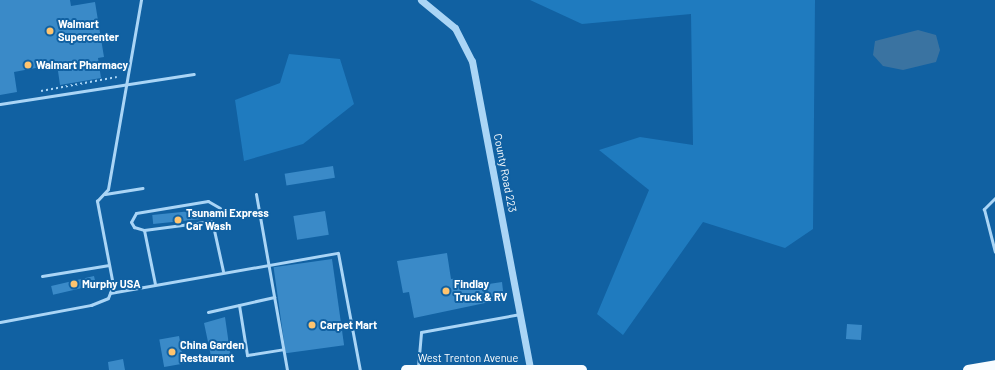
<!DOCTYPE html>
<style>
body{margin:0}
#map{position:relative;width:995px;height:370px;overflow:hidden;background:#1161a2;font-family:Barlow,sans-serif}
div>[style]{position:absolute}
.green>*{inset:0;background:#1f7bbf}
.water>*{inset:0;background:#3a73a1}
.building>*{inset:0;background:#3a8ac8;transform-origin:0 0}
.path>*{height:1.5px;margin-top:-0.75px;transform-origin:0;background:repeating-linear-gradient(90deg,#aad5f6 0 2px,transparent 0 5px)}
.service>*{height:3px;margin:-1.5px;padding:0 1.5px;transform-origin:1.5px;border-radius:1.5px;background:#aad5f6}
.tertiary>*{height:7px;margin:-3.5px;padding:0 3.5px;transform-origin:3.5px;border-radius:3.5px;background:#aad5f6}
.primary>*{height:10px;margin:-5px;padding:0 5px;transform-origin:5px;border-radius:5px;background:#f8fcff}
.dots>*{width:11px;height:11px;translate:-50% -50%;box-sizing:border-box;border:2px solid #1161a2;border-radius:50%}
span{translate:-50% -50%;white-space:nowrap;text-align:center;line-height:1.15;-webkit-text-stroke:4px #1161a2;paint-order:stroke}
.poi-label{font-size:11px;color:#fff;font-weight:700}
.left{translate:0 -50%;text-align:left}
.street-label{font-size:11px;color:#fff}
</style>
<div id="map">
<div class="green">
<div style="clip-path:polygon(530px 0,815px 0,813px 229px,785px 248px,703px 222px,623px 335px,597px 314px,649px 190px,599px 150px,640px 137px,693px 145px,691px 14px,582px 24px)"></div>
<div style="clip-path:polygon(289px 54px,340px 59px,354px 104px,303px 144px,244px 161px,235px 100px,280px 83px)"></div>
</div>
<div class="water">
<div style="clip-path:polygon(918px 30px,936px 35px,940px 50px,936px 62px,903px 70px,883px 66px,873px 55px,875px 41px)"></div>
</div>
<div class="building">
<div style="clip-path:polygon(0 0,70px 0,71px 6px,95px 2px,104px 57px,98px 58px,101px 78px,60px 85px,57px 64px,14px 72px,17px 92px,0 95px)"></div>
<div style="left:333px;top:166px;width:12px;height:49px;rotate:81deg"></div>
<div style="left:201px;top:210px;width:9px;height:49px;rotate:84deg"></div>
<div style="left:325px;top:211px;width:24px;height:32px;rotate:81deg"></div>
<div style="clip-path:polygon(447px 253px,451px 279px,461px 278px,462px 288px,502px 282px,504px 299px,414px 318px,409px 292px,403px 293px,397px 261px)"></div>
<div style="left:332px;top:259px;width:87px;height:59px;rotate:82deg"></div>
<div style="left:94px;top:276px;width:9px;height:44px;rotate:77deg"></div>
<div style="clip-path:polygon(225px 317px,230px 352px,235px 358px,212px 361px,204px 323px)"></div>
<div style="left:847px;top:324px;width:15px;height:15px;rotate:4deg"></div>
<div style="left:179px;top:336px;width:28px;height:20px;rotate:80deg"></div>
<div style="clip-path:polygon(123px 359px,125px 370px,109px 370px,108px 362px)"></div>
</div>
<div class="path">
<div style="left:41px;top:91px;width:77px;rotate:-10.4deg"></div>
</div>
<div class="service">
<div style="left:0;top:104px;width:196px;rotate:-8.8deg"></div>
<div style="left:105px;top:194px;width:38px;rotate:-9deg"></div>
<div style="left:256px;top:194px;width:179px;rotate:80deg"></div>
<div style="left:995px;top:198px;width:16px;rotate:135deg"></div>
<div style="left:984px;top:209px;width:44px;rotate:75.7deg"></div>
<div style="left:220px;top:208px;width:14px;rotate:-150deg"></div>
<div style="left:208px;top:201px;width:73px;rotate:170.5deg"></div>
<div style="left:136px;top:213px;width:10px;rotate:119deg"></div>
<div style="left:131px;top:222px;width:6px;rotate:59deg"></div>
<div style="left:134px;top:227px;width:10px;rotate:17deg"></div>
<div style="left:144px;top:230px;width:69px;rotate:-7.5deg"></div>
<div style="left:212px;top:221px;width:51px;rotate:77.6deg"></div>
<div style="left:144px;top:230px;width:55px;rotate:78.5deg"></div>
<div style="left:42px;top:276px;width:68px;rotate:-9.3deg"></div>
<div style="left:110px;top:293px;width:231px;rotate:-10deg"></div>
<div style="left:338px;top:253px;width:119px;rotate:79.4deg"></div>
<div style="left:239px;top:305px;width:51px;rotate:80.9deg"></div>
<div style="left:247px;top:355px;width:36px;rotate:-9deg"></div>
<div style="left:208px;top:312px;width:68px;rotate:-12.8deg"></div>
<div style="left:0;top:322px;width:93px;rotate:-10.6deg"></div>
<div style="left:91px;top:305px;width:18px;rotate:-22deg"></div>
<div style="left:108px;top:298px;width:14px;rotate:-69deg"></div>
<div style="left:113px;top:285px;width:86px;rotate:-100.8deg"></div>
<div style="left:97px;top:201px;width:16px;rotate:-47deg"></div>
<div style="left:108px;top:189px;width:192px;rotate:-80.1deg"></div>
<div style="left:418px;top:367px;width:35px;rotate:-85deg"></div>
<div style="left:421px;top:332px;width:101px;rotate:-10.3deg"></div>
</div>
<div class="tertiary">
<div style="left:421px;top:0;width:44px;rotate:39.5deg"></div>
<div style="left:455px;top:28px;width:37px;rotate:63deg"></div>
<div style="left:472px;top:61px;width:313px;rotate:79.3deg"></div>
</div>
<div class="primary">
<div style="left:406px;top:370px;width:176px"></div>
<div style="left:968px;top:370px;width:27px;rotate:-10deg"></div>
</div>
<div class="dots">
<div style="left:50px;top:31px;background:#ffc46e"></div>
<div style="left:28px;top:65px;background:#ffc46e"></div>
<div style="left:178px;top:220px;background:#ffc46e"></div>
<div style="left:74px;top:284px;background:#ffc46e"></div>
<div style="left:446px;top:291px;background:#ffc46e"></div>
<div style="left:312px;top:325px;background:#ffc46e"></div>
<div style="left:172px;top:352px;background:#ffc46e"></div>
</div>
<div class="poi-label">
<span class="left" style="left:58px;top:31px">Walmart<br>Supercenter</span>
<span class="left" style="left:36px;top:65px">Walmart Pharmacy</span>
<span class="left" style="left:186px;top:220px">Tsunami Express<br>Car Wash</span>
<span class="left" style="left:82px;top:284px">Murphy USA</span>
<span class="left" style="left:454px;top:291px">Findlay<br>Truck &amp; RV</span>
<span class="left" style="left:320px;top:325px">Carpet Mart</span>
<span class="left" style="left:180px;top:352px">China Garden<br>Restaurant</span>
</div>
<div class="street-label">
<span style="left:505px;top:173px;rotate:79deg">County Road 223</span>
<span style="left:468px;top:358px">West Trenton Avenue</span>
</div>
</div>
